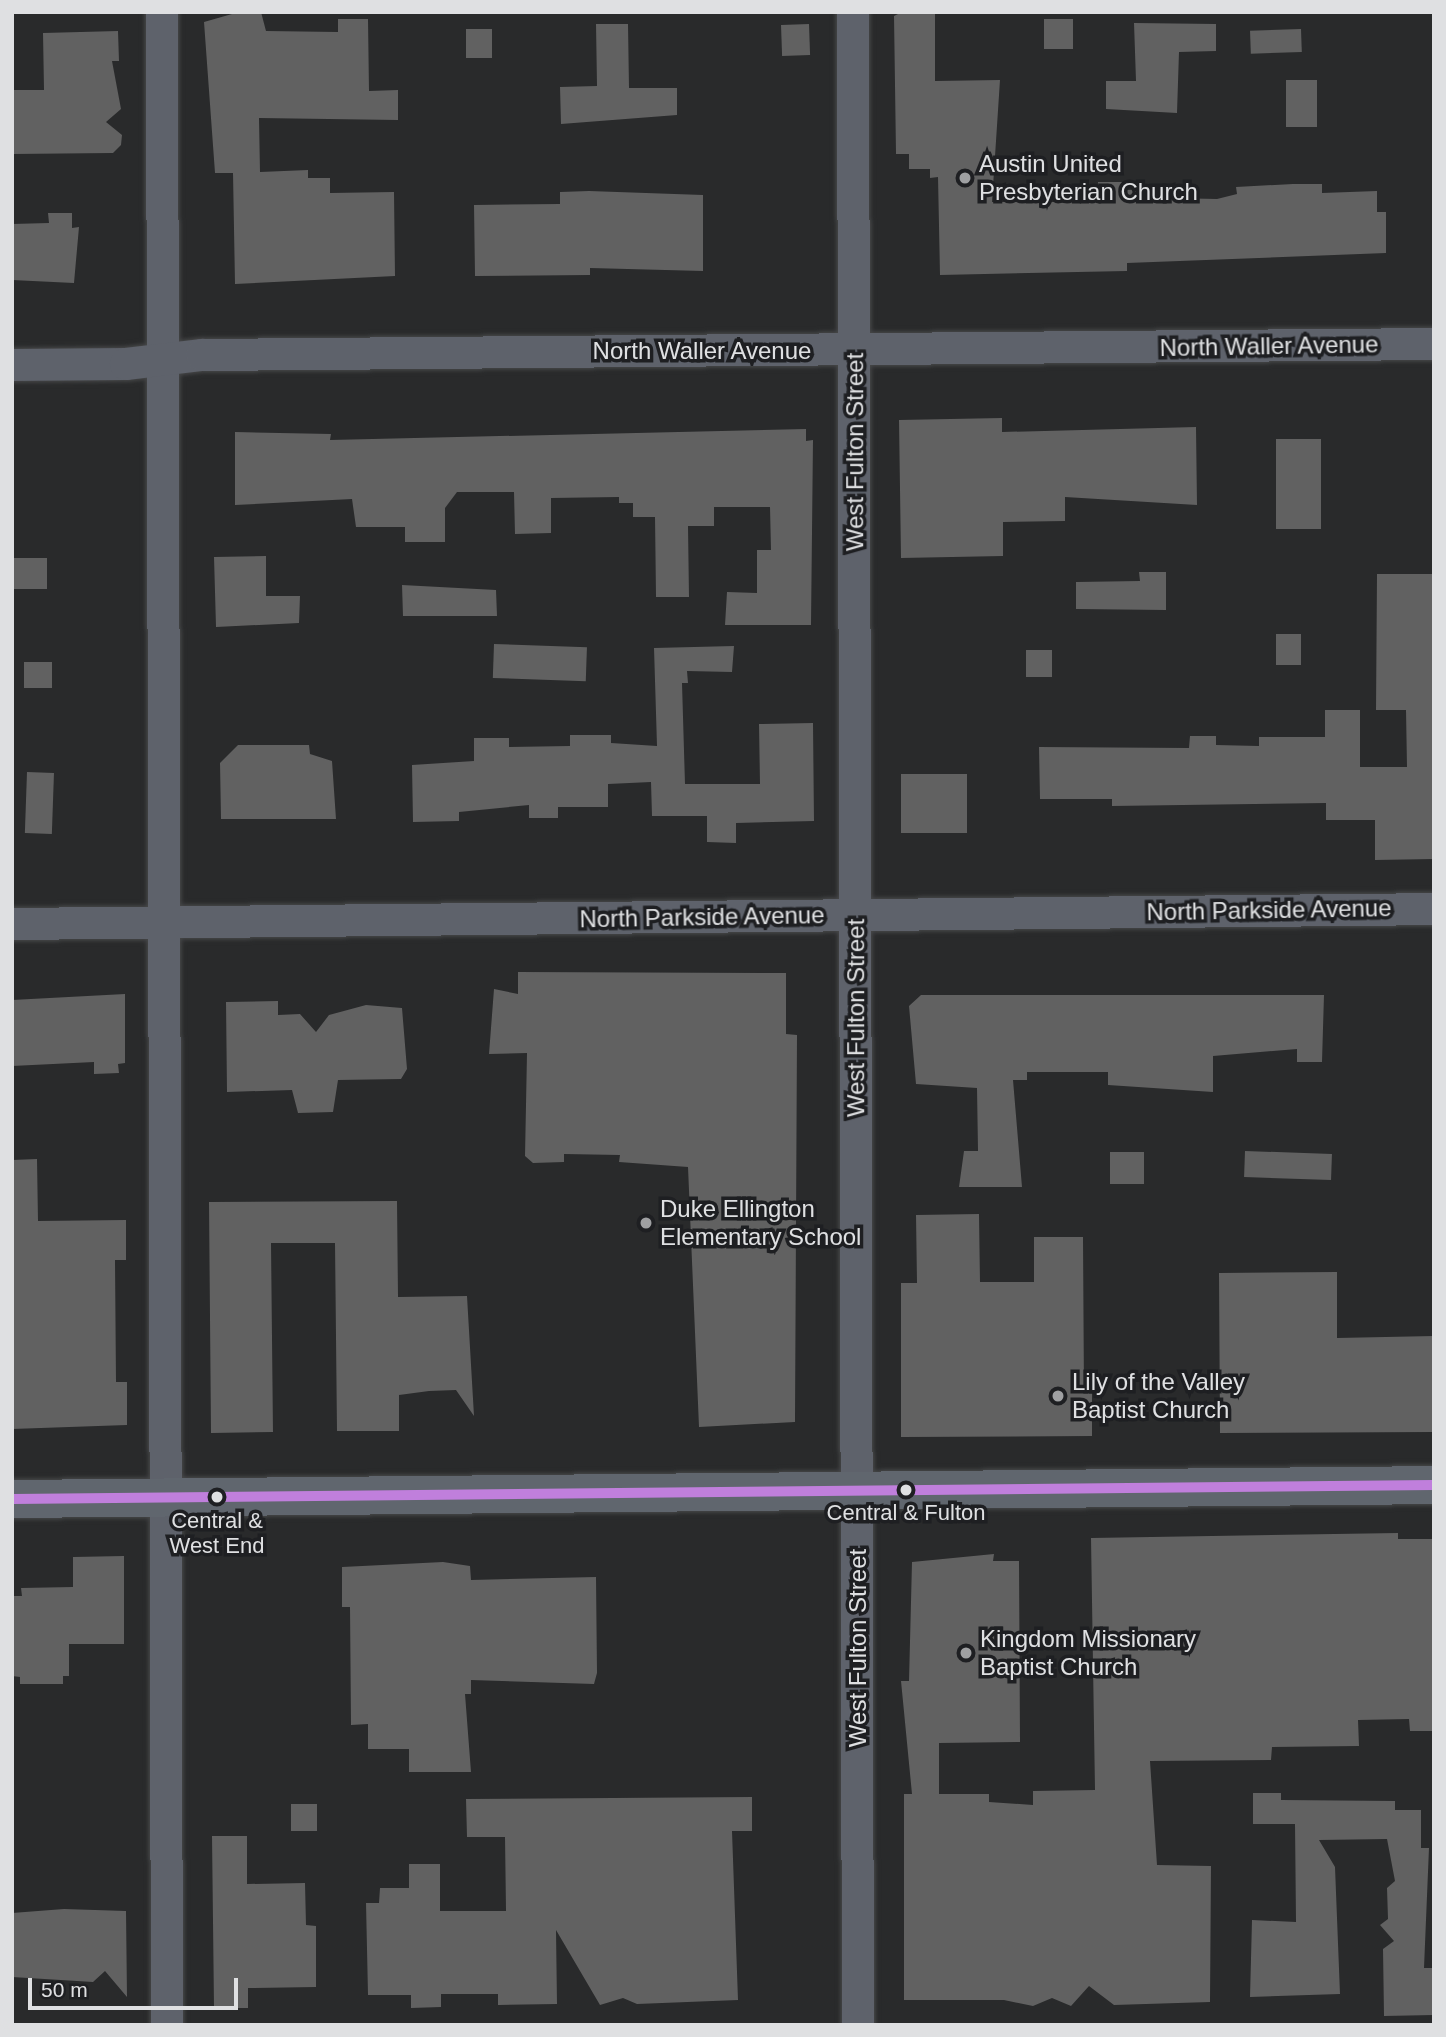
<!DOCTYPE html>
<style>
body{margin:0}
#map{position:relative;width:1446px;height:2037px;overflow:hidden;background:#292a2b;font-family:Helvetica,sans-serif}
div>[style]{position:absolute}
.building>*{inset:0;background:#616161;transform-origin:0 0}
.roads{filter:drop-shadow(0 0 2px #464748) drop-shadow(0 0 2px #464748)}
.street>*{height:32px;margin:-16px;padding:0 16px;transform-origin:16px;border-radius:16px;background:#5e626b}
.secondary>*{height:38px;margin:-19px;padding:0 19px;transform-origin:19px;border-radius:19px;background:#60666e}
.bus-1>*{height:10px;margin:-5px;padding:0 5px;transform-origin:5px;border-radius:5px;background:#c07fdc}
.dots>*{width:19px;height:19px;translate:-50% -50%;box-sizing:border-box;border:4px solid #1e1f22;border-radius:50%}
span{translate:-50% -50%;white-space:nowrap;text-align:center;line-height:1.15;-webkit-text-stroke:7px #1e1f22;paint-order:stroke}
.bus-label{font-size:22px;color:#dfe0e2}
.poi-label{font-size:24px;color:#dfe0e2}
.left{translate:0 -50%;text-align:left}
.street-label{font-size:24px;color:#dfe0e2}
.frame{position:absolute;inset:0;border:14px solid #dfe0e2;pointer-events:none}
.scale{position:absolute;left:28px;top:1978px;width:210px;height:32px;box-sizing:border-box;border:4px solid #dfe0e2;border-top:0;padding-left:9px;font-size:21px;line-height:24px;white-space:nowrap;color:#dfe0e2;-webkit-text-stroke:5px #1e1f22;paint-order:stroke}
</style>
<div id="map">
<div class="building">
<div style="clip-path:polygon(239px 12px,261px 12px,266px 31px,338px 32px,338px 19px,368px 19px,369px 91px,398px 90px,398px 120px,259px 118px,260px 172px,308px 170px,308px 178px,330px 178px,330px 193px,394px 192px,395px 276px,235px 284px,233px 173px,215px 173px,204px 22px)"></div>
<div style="clip-path:polygon(902px 12px,935px 12px,935px 81px,1000px 80px,992px 202px,1098px 202px,1098px 182px,1126px 182px,1126px 190px,1171px 189px,1171px 198px,1217px 199px,1237px 194px,1236px 187px,1293px 184px,1322px 184px,1322px 193px,1377px 191px,1377px 212px,1386px 212px,1386px 253px,1127px 263px,1127px 271px,940px 275px,938px 177px,930px 178px,930px 169px,909px 169px,909px 154px,896px 154px,894px 16px)"></div>
<div style="left:1044px;top:19px;width:29px;height:30px"></div>
<div style="clip-path:polygon(1134px 23px,1216px 24px,1216px 51px,1179px 52px,1177px 113px,1106px 109px,1106px 81px,1136px 81px)"></div>
<div style="clip-path:polygon(596px 24px,628px 24px,629px 88px,677px 88px,677px 115px,561px 124px,560px 87px,597px 86px)"></div>
<div style="left:809px;top:24px;width:31px;height:28px;rotate:88deg"></div>
<div style="left:466px;top:29px;width:26px;height:29px"></div>
<div style="left:1301px;top:29px;width:23px;height:51px;rotate:88deg"></div>
<div style="clip-path:polygon(118px 31px,119px 61px,112px 61px,121px 109px,106px 122px,122px 135px,121px 145px,113px 153px,12px 154px,12px 90px,44px 90px,43px 33px)"></div>
<div style="left:1317px;top:80px;width:47px;height:31px;rotate:90deg"></div>
<div style="clip-path:polygon(589px 191px,703px 195px,703px 271px,590px 268px,590px 275px,475px 276px,474px 205px,560px 204px,560px 192px)"></div>
<div style="clip-path:polygon(48px 213px,72px 213px,72px 228px,79px 227px,74px 283px,12px 280px,12px 224px,49px 223px)"></div>
<div style="clip-path:polygon(1002px 418px,1002px 432px,1196px 427px,1197px 505px,1065px 497px,1065px 521px,1003px 522px,1003px 556px,901px 558px,899px 420px)"></div>
<div style="clip-path:polygon(806px 429px,806px 441px,813px 440px,811px 625px,725px 625px,727px 592px,757px 593px,757px 550px,771px 550px,770px 507px,714px 507px,714px 526px,688px 526px,689px 597px,656px 597px,655px 517px,633px 517px,633px 503px,619px 503px,619px 497px,551px 498px,551px 533px,515px 534px,514px 492px,457px 492px,445px 508px,445px 542px,405px 542px,405px 527px,356px 527px,352px 499px,235px 505px,235px 432px,331px 434px,330px 440px)"></div>
<div style="left:1276px;top:439px;width:45px;height:90px"></div>
<div style="clip-path:polygon(266px 556px,266px 596px,300px 596px,299px 623px,216px 627px,214px 557px)"></div>
<div style="left:12px;top:558px;width:35px;height:31px"></div>
<div style="clip-path:polygon(1139px 572px,1166px 572px,1166px 610px,1076px 609px,1076px 582px,1140px 581px)"></div>
<div style="clip-path:polygon(1377px 574px,1434px 574px,1434px 859px,1375px 860px,1375px 820px,1326px 820px,1326px 803px,1112px 806px,1112px 799px,1040px 799px,1039px 747px,1189px 748px,1190px 736px,1216px 736px,1216px 745px,1259px 746px,1259px 737px,1325px 737px,1325px 710px,1360px 710px,1360px 767px,1407px 767px,1406px 710px,1376px 710px)"></div>
<div style="clip-path:polygon(402px 585px,496px 590px,497px 616px,403px 616px)"></div>
<div style="left:1276px;top:634px;width:25px;height:31px"></div>
<div style="left:494px;top:644px;width:93px;height:34px;rotate:2deg"></div>
<div style="clip-path:polygon(734px 646px,732px 672px,687px 671px,688px 683px,682px 683px,685px 784px,760px 784px,759px 724px,813px 723px,814px 821px,736px 823px,736px 843px,707px 842px,707px 816px,652px 816px,651px 782px,608px 784px,608px 807px,558px 807px,558px 818px,529px 818px,529px 805px,459px 812px,459px 821px,413px 822px,412px 765px,474px 761px,474px 738px,509px 738px,509px 747px,570px 746px,570px 735px,611px 735px,611px 743px,657px 746px,654px 648px)"></div>
<div style="left:1052px;top:650px;width:27px;height:26px;rotate:90deg"></div>
<div style="left:24px;top:662px;width:28px;height:26px"></div>
<div style="clip-path:polygon(238px 745px,309px 745px,310px 754px,332px 761px,336px 819px,221px 819px,220px 763px)"></div>
<div style="left:27px;top:772px;width:27px;height:61px;rotate:2deg"></div>
<div style="left:967px;top:774px;width:59px;height:66px;rotate:90deg"></div>
<div style="clip-path:polygon(518px 972px,786px 973px,786px 1034px,797px 1035px,795px 1422px,699px 1427px,688px 1167px,619px 1162px,620px 1155px,564px 1154px,564px 1162px,533px 1163px,525px 1156px,527px 1053px,489px 1054px,494px 989px,518px 994px)"></div>
<div style="clip-path:polygon(125px 994px,125px 1063px,118px 1064px,119px 1073px,94px 1074px,94px 1062px,12px 1066px,12px 1000px)"></div>
<div style="clip-path:polygon(921px 995px,1324px 995px,1322px 1062px,1297px 1062px,1297px 1049px,1213px 1056px,1213px 1092px,1108px 1085px,1108px 1072px,1027px 1072px,1027px 1080px,1013px 1080px,1022px 1187px,959px 1187px,964px 1151px,978px 1151px,977px 1088px,916px 1084px,909px 1006px)"></div>
<div style="clip-path:polygon(278px 1001px,278px 1015px,300px 1014px,316px 1032px,329px 1015px,366px 1005px,402px 1008px,407px 1069px,401px 1079px,338px 1080px,333px 1112px,298px 1113px,292px 1090px,227px 1092px,226px 1002px)"></div>
<div style="left:1245px;top:1151px;width:87px;height:26px;rotate:2deg"></div>
<div style="left:1144px;top:1152px;width:32px;height:34px;rotate:90deg"></div>
<div style="clip-path:polygon(37px 1159px,38px 1221px,126px 1220px,126px 1260px,115px 1260px,116px 1382px,127px 1382px,127px 1425px,12px 1429px,12px 1160px)"></div>
<div style="clip-path:polygon(397px 1201px,398px 1297px,467px 1296px,474px 1416px,456px 1390px,429px 1391px,399px 1395px,399px 1431px,337px 1431px,335px 1243px,271px 1243px,273px 1432px,211px 1433px,209px 1202px)"></div>
<div style="clip-path:polygon(979px 1214px,980px 1282px,1034px 1282px,1034px 1237px,1083px 1237px,1084px 1393px,1092px 1392px,1092px 1436px,901px 1437px,901px 1283px,917px 1283px,916px 1215px)"></div>
<div style="clip-path:polygon(1337px 1272px,1337px 1338px,1434px 1336px,1434px 1432px,1220px 1433px,1219px 1273px)"></div>
<div style="clip-path:polygon(1398px 1533px,1398px 1539px,1434px 1539px,1434px 1731px,1410px 1731px,1409px 1719px,1358px 1720px,1359px 1746px,1272px 1747px,1271px 1760px,1150px 1761px,1157px 1865px,1211px 1866px,1210px 2002px,1114px 2005px,1089px 1986px,1071px 2006px,1052px 1998px,1033px 2006px,1004px 2000px,904px 2000px,904px 1794px,912px 1794px,901px 1681px,909px 1681px,912px 1562px,994px 1554px,993px 1561px,1019px 1561px,1020px 1742px,939px 1743px,939px 1794px,989px 1794px,989px 1802px,1033px 1805px,1033px 1791px,1095px 1790px,1091px 1538px)"></div>
<div style="clip-path:polygon(124px 1556px,124px 1644px,69px 1644px,69px 1676px,63px 1676px,63px 1684px,20px 1684px,20px 1677px,12px 1676px,12px 1596px,22px 1596px,21px 1588px,73px 1587px,73px 1557px)"></div>
<div style="clip-path:polygon(443px 1562px,470px 1566px,471px 1580px,596px 1577px,597px 1673px,594px 1684px,471px 1680px,471px 1694px,465px 1694px,471px 1772px,409px 1772px,409px 1749px,368px 1749px,368px 1724px,351px 1725px,350px 1607px,342px 1607px,342px 1567px)"></div>
<div style="clip-path:polygon(1253px 1793px,1281px 1793px,1281px 1800px,1395px 1801px,1395px 1810px,1421px 1810px,1421px 1848px,1429px 1848px,1424px 1968px,1433px 1968px,1434px 2015px,1384px 2016px,1383px 1949px,1394px 1941px,1380px 1925px,1388px 1919px,1387px 1888px,1395px 1881px,1387px 1839px,1319px 1840px,1335px 1867px,1340px 1994px,1250px 1997px,1252px 1920px,1296px 1922px,1295px 1824px,1253px 1824px)"></div>
<div style="clip-path:polygon(752px 1797px,752px 1831px,732px 1831px,738px 2000px,637px 2004px,623px 1998px,600px 2005px,556px 1930px,557px 2004px,498px 2005px,498px 1994px,441px 1994px,441px 2007px,411px 2008px,411px 1995px,368px 1995px,366px 1903px,379px 1903px,380px 1888px,409px 1888px,409px 1864px,440px 1864px,440px 1911px,506px 1911px,505px 1837px,467px 1837px,466px 1799px)"></div>
<div style="left:291px;top:1804px;width:26px;height:27px"></div>
<div style="clip-path:polygon(212px 1836px,247px 1836px,247px 1884px,305px 1883px,306px 1925px,316px 1926px,316px 1987px,248px 1988px,248px 2008px,214px 2008px)"></div>
<div style="clip-path:polygon(64px 1909px,126px 1911px,127px 1997px,105px 1971px,93px 1982px,12px 1977px,12px 1913px)"></div>
</div>
<div class="roads">
<div class="street">
<div style="left:162px;top:12px;width:2013px;rotate:89.86deg"></div>
<div style="left:853px;top:12px;width:2013px;rotate:89.86deg"></div>
<div style="left:12px;top:365px;width:114px;rotate:-0.5deg"></div>
<div style="left:126px;top:364px;width:77px;rotate:-6.8deg"></div>
<div style="left:202px;top:355px;width:1232px;rotate:-0.51deg"></div>
<div style="left:12px;top:924px;width:1422px;rotate:-0.6deg"></div>
</div>
<div class="secondary">
<div style="left:12px;top:1499px;width:1422px;rotate:-0.56deg"></div>
</div>
</div>
<div class="bus-1">
<div style="left:12px;top:1499px;width:1422px;rotate:-0.56deg"></div>
</div>
<div class="dots">
<div style="left:965px;top:178px;background:#9fa0a2"></div>
<div style="left:646px;top:1223px;background:#9fa0a2"></div>
<div style="left:1058px;top:1396px;background:#9fa0a2"></div>
<div style="left:906px;top:1490px;background:#dfe0e2"></div>
<div style="left:217px;top:1497px;background:#dfe0e2"></div>
<div style="left:966px;top:1653px;background:#9fa0a2"></div>
</div>
<div class="bus-label">
<span style="left:906px;top:1513px">Central &amp; Fulton</span>
<span style="left:217px;top:1533px">Central &amp;<br>West End</span>
</div>
<div class="poi-label">
<span class="left" style="left:979px;top:178px">Austin United<br>Presbyterian Church</span>
<span class="left" style="left:660px;top:1223px">Duke Ellington<br>Elementary School</span>
<span class="left" style="left:1072px;top:1396px">Lily of the Valley<br>Baptist Church</span>
<span class="left" style="left:980px;top:1653px">Kingdom Missionary<br>Baptist Church</span>
</div>
<div class="street-label">
<span style="left:1269px;top:346px;rotate:-1deg">North Waller Avenue</span>
<span style="left:702px;top:351px">North Waller Avenue</span>
<span style="left:855px;top:452px;rotate:-90deg">West Fulton Street</span>
<span style="left:1269px;top:910px;rotate:-1deg">North Parkside Avenue</span>
<span style="left:702px;top:917px;rotate:-1deg">North Parkside Avenue</span>
<span style="left:856px;top:1018px;rotate:-90deg">West Fulton Street</span>
<span style="left:858px;top:1648px;rotate:-90deg">West Fulton Street</span>
</div>
<div class="frame"></div>
<div class="scale">50 m</div>
</div>
